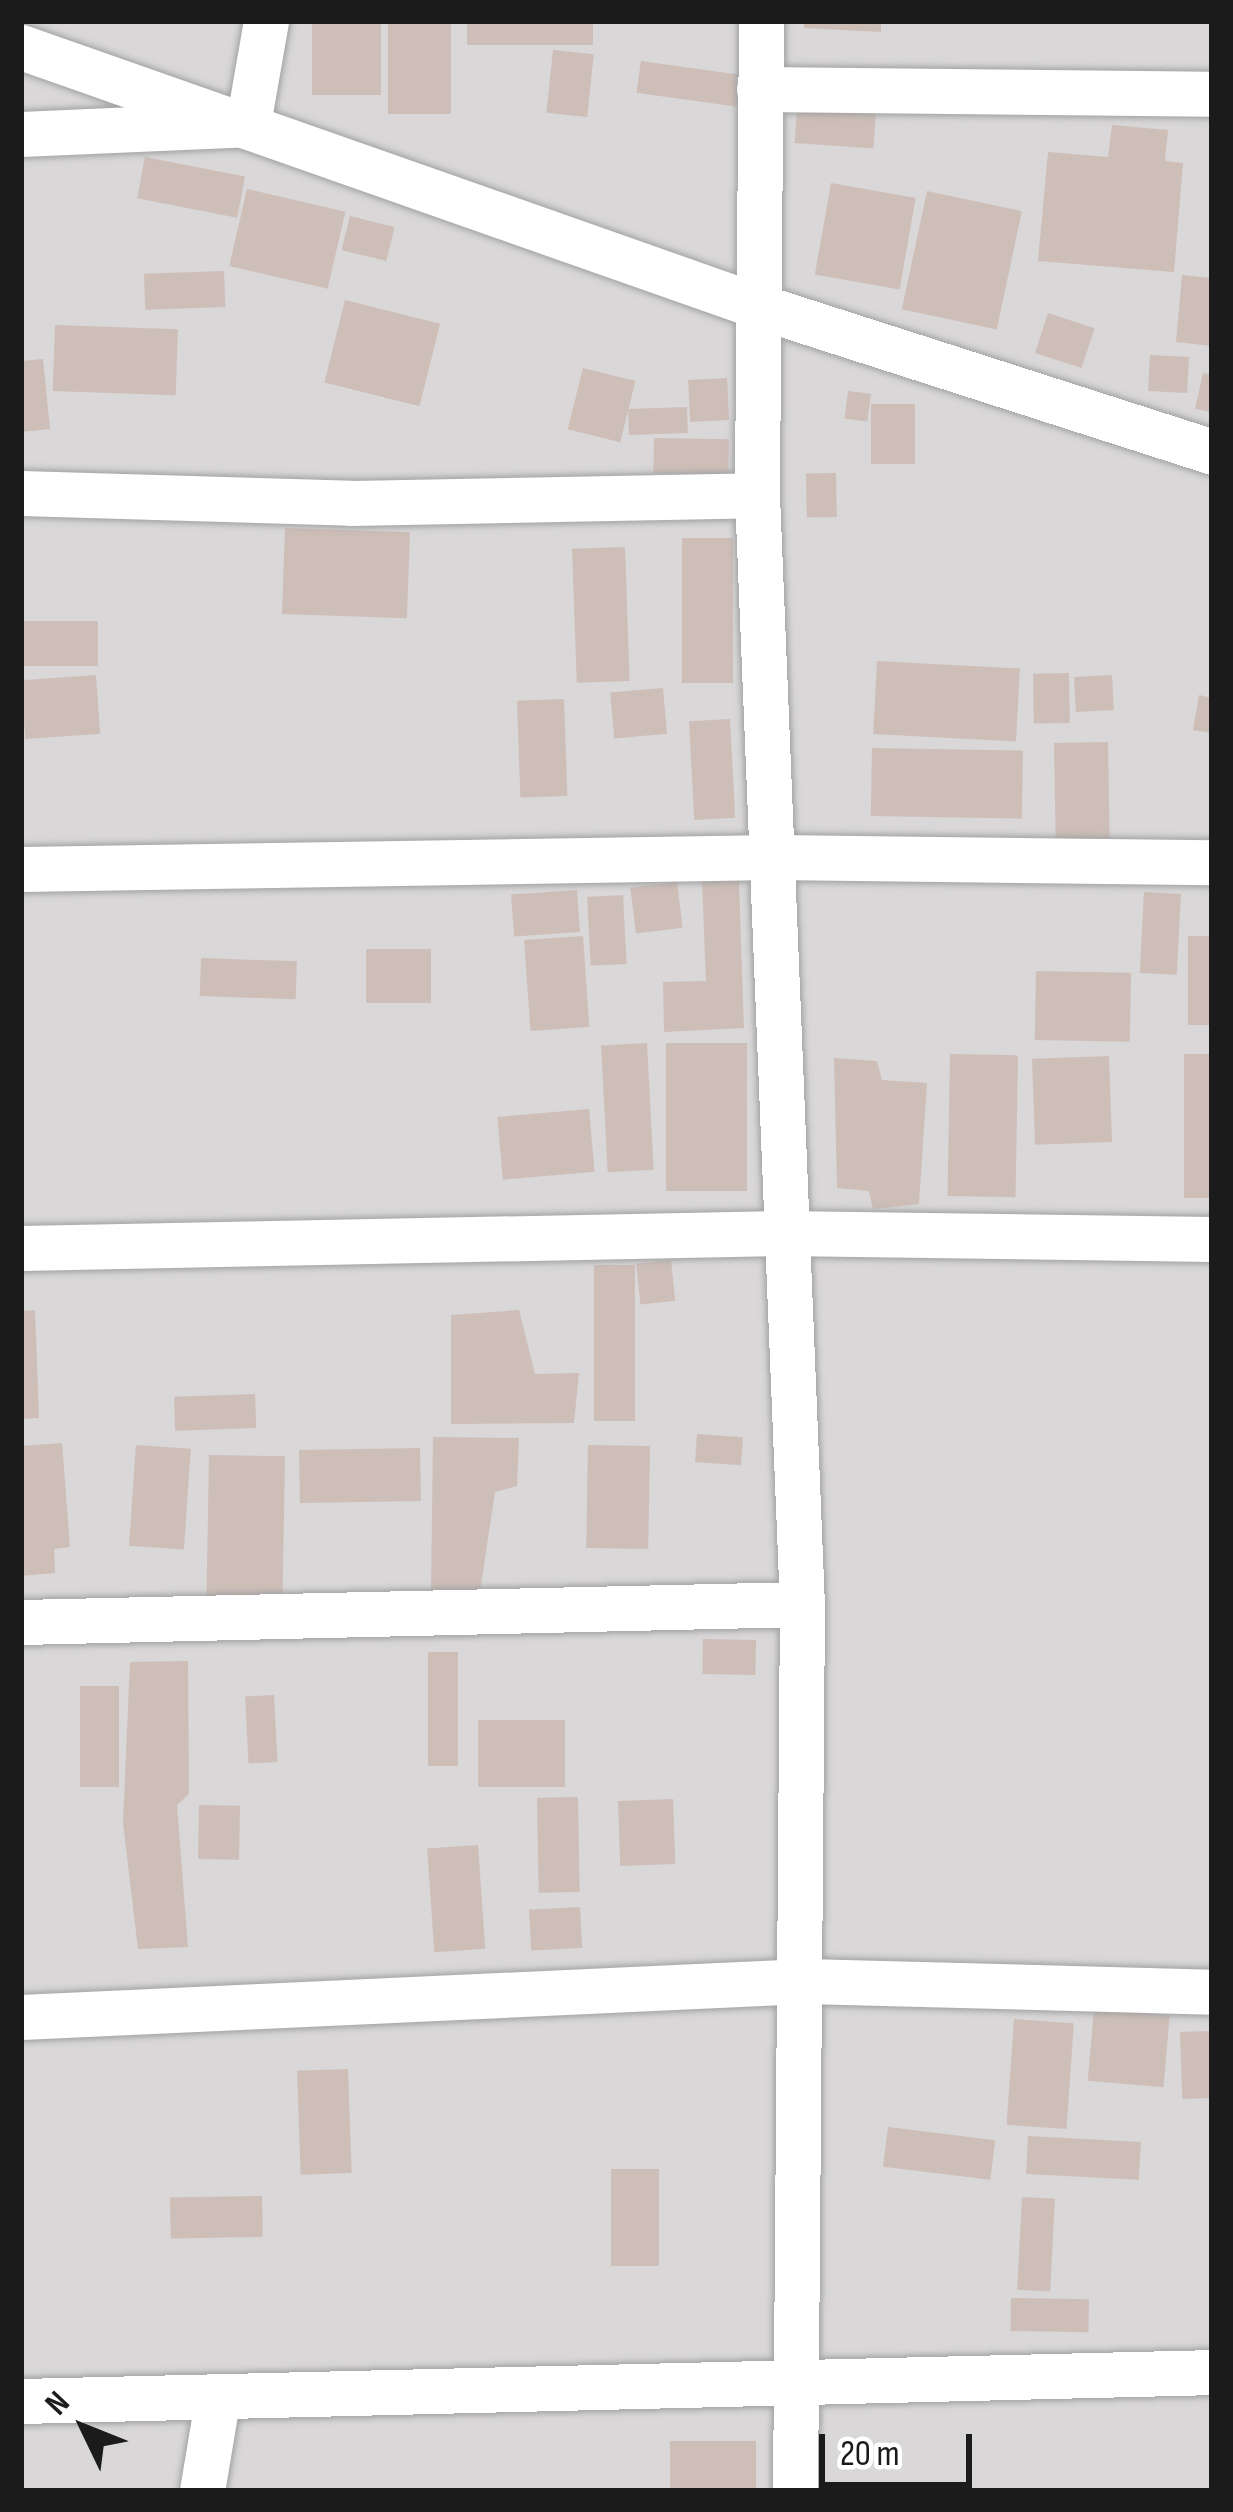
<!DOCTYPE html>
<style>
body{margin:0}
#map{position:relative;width:1233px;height:2512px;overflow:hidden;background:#eee6de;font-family:"Sofia Sans Condensed",sans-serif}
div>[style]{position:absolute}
.residential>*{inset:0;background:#d9d7d8;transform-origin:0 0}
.building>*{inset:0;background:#cebeb8;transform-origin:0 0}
.roads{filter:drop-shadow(0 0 3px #a2a2a2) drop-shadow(0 0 3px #a2a2a2)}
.street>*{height:45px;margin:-22.5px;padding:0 22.5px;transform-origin:22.5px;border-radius:22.5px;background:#fff}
span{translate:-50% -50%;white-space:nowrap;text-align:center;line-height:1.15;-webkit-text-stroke:12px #fff;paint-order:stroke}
.frame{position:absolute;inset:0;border:24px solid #1b1b1b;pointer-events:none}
.north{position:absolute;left:24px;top:2368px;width:120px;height:120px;-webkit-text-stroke:9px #fff;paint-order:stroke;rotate:313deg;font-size:33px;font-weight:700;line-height:48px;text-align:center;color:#1b1b1b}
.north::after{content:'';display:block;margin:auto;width:42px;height:54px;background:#1b1b1b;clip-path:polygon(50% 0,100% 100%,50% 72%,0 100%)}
.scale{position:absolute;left:819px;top:2434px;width:153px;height:54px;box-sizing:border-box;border:6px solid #1b1b1b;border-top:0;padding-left:15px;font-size:36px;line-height:42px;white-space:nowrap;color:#1b1b1b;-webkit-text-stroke:9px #fff;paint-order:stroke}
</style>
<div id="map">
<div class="residential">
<div style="left:21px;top:21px;width:1191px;height:2470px"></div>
</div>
<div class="building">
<div style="left:312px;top:21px;width:69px;height:74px"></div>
<div style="left:388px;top:21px;width:63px;height:93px"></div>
<div style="left:467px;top:21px;width:126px;height:24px"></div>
<div style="clip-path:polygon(804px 21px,881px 21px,881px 32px,804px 28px)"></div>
<div style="left:553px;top:50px;width:41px;height:63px;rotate:6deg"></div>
<div style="left:641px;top:61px;width:105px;height:32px;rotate:8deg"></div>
<div style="left:797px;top:108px;width:79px;height:35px;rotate:4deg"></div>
<div style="clip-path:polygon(1112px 125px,1168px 130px,1165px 161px,1183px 163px,1174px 272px,1038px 261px,1048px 152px,1108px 157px)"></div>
<div style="left:145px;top:157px;width:102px;height:42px;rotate:11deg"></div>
<div style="left:831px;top:183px;width:86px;height:93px;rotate:10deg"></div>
<div style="left:247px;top:189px;width:101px;height:79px;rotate:13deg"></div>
<div style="left:927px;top:191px;width:97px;height:121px;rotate:12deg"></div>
<div style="left:350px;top:216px;width:46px;height:35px;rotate:14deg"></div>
<div style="left:224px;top:271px;width:36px;height:80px;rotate:88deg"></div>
<div style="clip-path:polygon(1182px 275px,1212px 278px,1212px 346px,1176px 342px)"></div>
<div style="left:345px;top:300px;width:98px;height:85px;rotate:14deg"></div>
<div style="left:1048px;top:313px;width:49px;height:42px;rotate:18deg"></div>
<div style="left:55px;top:325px;width:123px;height:66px;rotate:2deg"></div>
<div style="left:1150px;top:355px;width:39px;height:36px;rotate:3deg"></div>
<div style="clip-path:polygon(43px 359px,50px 429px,21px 432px,21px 361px)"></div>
<div style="left:583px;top:368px;width:54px;height:63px;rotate:14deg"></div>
<div style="clip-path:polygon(1203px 373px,1212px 375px,1212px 412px,1195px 409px)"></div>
<div style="left:727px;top:378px;width:42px;height:39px;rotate:87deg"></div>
<div style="left:848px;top:391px;width:23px;height:28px;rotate:7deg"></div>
<div style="left:915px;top:404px;width:60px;height:44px;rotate:90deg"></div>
<div style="left:687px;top:407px;width:26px;height:59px;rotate:88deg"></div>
<div style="left:654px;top:438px;width:75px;height:35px;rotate:1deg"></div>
<div style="left:836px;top:473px;width:44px;height:30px;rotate:89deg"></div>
<div style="left:285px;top:528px;width:125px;height:86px;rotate:2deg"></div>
<div style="left:733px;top:538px;width:145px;height:51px;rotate:90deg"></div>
<div style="left:625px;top:547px;width:134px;height:53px;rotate:88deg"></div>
<div style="left:98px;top:621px;width:45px;height:77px;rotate:90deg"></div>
<div style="left:877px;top:661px;width:143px;height:73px;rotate:3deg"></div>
<div style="left:1069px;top:673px;width:50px;height:36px;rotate:89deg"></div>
<div style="left:96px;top:675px;width:59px;height:75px;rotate:86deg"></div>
<div style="left:1112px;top:675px;width:35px;height:38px;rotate:87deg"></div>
<div style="left:663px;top:688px;width:46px;height:53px;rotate:85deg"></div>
<div style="clip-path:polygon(1199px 695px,1212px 698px,1212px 733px,1193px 730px)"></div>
<div style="left:564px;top:699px;width:97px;height:47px;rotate:88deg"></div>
<div style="left:730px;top:719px;width:99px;height:41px;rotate:87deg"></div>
<div style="left:1108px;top:742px;width:101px;height:54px;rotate:89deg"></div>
<div style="left:872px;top:748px;width:151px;height:68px;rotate:1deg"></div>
<div style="clip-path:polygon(739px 881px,744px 1028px,664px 1032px,663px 982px,706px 981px,702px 882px)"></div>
<div style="left:677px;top:882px;width:46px;height:47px;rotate:83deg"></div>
<div style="left:577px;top:890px;width:42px;height:66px;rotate:86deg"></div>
<div style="left:1144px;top:892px;width:37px;height:81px;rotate:3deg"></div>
<div style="left:623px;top:895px;width:69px;height:36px;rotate:87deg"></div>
<div style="left:583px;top:936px;width:91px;height:59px;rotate:86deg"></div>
<div style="left:1188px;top:936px;width:24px;height:89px"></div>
<div style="left:431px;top:949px;width:54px;height:65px;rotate:90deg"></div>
<div style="left:201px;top:958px;width:96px;height:38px;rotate:2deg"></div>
<div style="left:1036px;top:971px;width:95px;height:69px;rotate:1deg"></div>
<div style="left:647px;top:1043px;width:127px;height:46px;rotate:87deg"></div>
<div style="left:666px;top:1043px;width:81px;height:148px"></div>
<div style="left:950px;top:1054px;width:68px;height:142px;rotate:1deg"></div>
<div style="left:1212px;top:1054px;width:144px;height:28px;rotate:90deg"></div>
<div style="left:1109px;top:1056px;width:86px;height:77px;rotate:88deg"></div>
<div style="clip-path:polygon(834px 1058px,877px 1061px,882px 1080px,927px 1083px,919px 1204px,873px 1209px,869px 1191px,837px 1188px)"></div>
<div style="left:589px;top:1109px;width:63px;height:92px;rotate:85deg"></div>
<div style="left:671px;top:1260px;width:41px;height:35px;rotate:84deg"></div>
<div style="left:594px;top:1265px;width:41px;height:156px"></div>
<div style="clip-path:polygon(35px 1310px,39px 1418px,21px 1419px,21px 1311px)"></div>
<div style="clip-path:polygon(519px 1310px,535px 1374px,579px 1373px,574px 1423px,451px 1424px,451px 1315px)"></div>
<div style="left:255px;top:1394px;width:34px;height:81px;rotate:88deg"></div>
<div style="left:697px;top:1434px;width:46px;height:28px;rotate:4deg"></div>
<div style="clip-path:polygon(433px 1437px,519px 1438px,517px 1486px,495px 1492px,479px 1598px,431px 1592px)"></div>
<div style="clip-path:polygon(62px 1443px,70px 1547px,54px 1549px,55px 1573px,21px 1576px,21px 1446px)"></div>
<div style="left:136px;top:1445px;width:55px;height:101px;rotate:4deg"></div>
<div style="left:588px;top:1445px;width:62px;height:103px;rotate:1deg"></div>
<div style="left:420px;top:1448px;width:53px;height:121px;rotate:89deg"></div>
<div style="left:209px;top:1455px;width:76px;height:144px;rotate:1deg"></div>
<div style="left:703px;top:1639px;width:53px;height:35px;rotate:1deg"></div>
<div style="left:428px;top:1652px;width:30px;height:114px"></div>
<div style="clip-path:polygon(188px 1661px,189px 1794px,177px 1805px,188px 1947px,138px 1949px,123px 1823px,130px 1662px)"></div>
<div style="left:80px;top:1686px;width:39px;height:101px"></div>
<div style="left:274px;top:1695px;width:67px;height:29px;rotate:87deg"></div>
<div style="left:565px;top:1720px;width:67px;height:87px;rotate:90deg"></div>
<div style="left:578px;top:1797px;width:95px;height:41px;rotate:89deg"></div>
<div style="left:673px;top:1799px;width:65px;height:55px;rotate:88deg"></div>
<div style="left:199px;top:1805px;width:41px;height:54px;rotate:1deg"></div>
<div style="left:478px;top:1845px;width:104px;height:51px;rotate:86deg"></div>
<div style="left:580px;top:1907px;width:41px;height:51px;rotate:87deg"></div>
<div style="left:1094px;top:2009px;width:76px;height:72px;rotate:5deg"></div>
<div style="left:1014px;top:2019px;width:60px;height:106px;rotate:4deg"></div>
<div style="left:1210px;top:2031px;width:67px;height:30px;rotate:88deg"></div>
<div style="left:348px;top:2069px;width:104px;height:51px;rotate:88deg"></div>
<div style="left:888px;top:2127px;width:108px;height:40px;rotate:7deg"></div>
<div style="left:1028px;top:2136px;width:113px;height:38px;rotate:3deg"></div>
<div style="left:611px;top:2169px;width:48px;height:97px"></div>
<div style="left:262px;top:2196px;width:41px;height:92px;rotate:89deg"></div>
<div style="left:1022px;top:2197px;width:33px;height:93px;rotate:3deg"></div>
<div style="left:1011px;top:2298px;width:78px;height:33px;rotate:1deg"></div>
<div style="left:756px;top:2441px;width:50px;height:86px;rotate:90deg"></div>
</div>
<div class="roads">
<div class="street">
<div style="left:761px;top:21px;width:474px;rotate:90.5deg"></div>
<div style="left:757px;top:495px;width:1110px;rotate:87.68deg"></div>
<div style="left:802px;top:1604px;width:887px;rotate:90.45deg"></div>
<div style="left:21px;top:47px;width:778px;rotate:19.37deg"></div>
<div style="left:755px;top:305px;width:480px;rotate:17.8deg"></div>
<div style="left:759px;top:89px;width:453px;rotate:0.6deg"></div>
<div style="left:21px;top:134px;width:227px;rotate:-2.5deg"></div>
<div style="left:248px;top:124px;width:105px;rotate:-80.1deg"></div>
<div style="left:21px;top:493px;width:330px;rotate:1.7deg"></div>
<div style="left:351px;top:503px;width:406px;rotate:-1.1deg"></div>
<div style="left:21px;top:869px;width:753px;rotate:-0.91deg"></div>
<div style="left:774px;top:857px;width:438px;rotate:0.7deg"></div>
<div style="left:21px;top:1248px;width:761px;rotate:-1.13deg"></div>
<div style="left:782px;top:1233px;width:430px;rotate:0.8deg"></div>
<div style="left:21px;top:1622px;width:781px;rotate:-1.32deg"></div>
<div style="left:21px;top:2017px;width:785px;rotate:-2.63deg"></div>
<div style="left:805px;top:1981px;width:407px;rotate:1.5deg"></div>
<div style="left:21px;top:2401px;width:1191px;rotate:-1.39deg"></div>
<div style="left:202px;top:2491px;width:91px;rotate:-80.5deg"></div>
</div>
</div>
<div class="frame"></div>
<div class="north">N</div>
<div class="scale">20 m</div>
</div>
